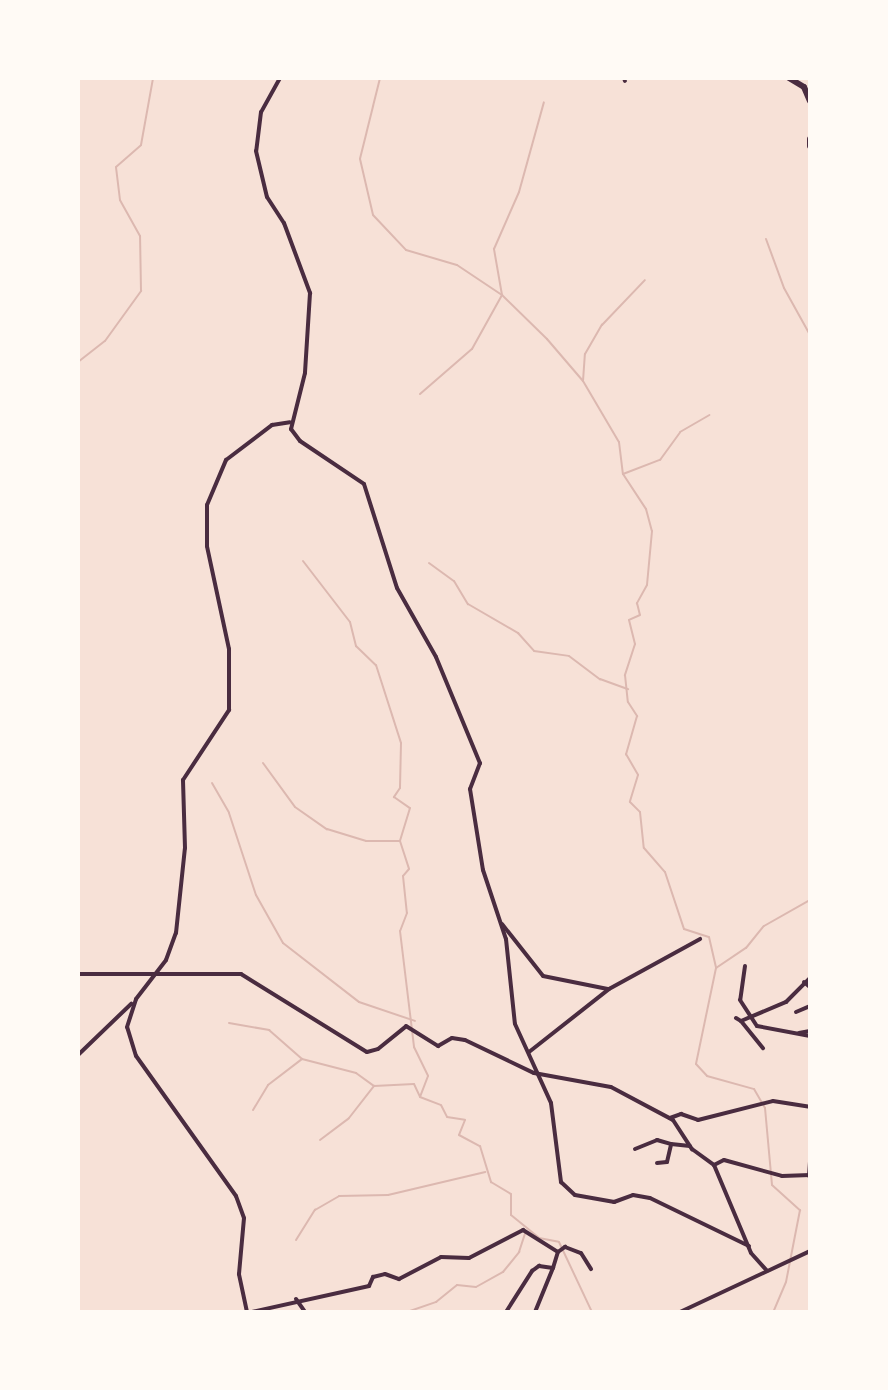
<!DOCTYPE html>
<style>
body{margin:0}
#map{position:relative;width:888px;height:1390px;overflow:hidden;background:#f7e1d7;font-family:Literata,serif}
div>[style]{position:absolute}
.stream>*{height:2px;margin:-1px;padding:0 1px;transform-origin:1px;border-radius:1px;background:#dcb8b0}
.minor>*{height:4px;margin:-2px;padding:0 2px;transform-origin:2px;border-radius:2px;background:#4a2c40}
.trunk>*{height:6px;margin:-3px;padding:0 3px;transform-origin:3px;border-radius:3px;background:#4a2c40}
span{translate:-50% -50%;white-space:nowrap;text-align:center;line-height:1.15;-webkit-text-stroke:6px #fffaf5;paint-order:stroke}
.frame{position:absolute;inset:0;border:80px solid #fffaf5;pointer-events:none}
</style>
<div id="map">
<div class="stream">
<div style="left:380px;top:78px;width:83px;rotate:103.9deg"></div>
<div style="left:360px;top:159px;width:57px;rotate:76.9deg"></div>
<div style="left:373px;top:215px;width:48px;rotate:46.7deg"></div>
<div style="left:406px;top:250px;width:53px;rotate:16.4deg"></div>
<div style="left:457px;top:265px;width:54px;rotate:33.7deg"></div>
<div style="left:502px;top:295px;width:63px;rotate:44.4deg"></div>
<div style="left:547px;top:339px;width:55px;rotate:49.4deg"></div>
<div style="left:583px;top:381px;width:71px;rotate:59.5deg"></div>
<div style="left:619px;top:442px;width:32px;rotate:83deg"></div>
<div style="left:623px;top:474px;width:42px;rotate:56.7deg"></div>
<div style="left:646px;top:509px;width:23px;rotate:75deg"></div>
<div style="left:652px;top:531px;width:54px;rotate:95.3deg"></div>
<div style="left:647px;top:585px;width:21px;rotate:119deg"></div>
<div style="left:637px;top:603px;width:12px;rotate:76deg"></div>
<div style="left:640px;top:615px;width:12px;rotate:156deg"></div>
<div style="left:629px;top:620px;width:25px;rotate:76deg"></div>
<div style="left:635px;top:644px;width:33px;rotate:108deg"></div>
<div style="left:625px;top:675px;width:27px;rotate:84deg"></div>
<div style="left:628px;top:702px;width:17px;rotate:57deg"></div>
<div style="left:637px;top:716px;width:40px;rotate:106deg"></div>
<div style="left:626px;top:754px;width:24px;rotate:60deg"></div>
<div style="left:638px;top:775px;width:28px;rotate:107deg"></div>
<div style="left:630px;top:802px;width:14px;rotate:45deg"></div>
<div style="left:640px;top:812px;width:36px;rotate:84deg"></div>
<div style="left:644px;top:848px;width:32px;rotate:49deg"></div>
<div style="left:665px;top:872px;width:60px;rotate:71.6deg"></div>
<div style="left:684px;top:929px;width:26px;rotate:18deg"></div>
<div style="left:709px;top:937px;width:32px;rotate:77deg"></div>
<div style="left:716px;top:968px;width:98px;rotate:101.8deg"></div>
<div style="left:696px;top:1064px;width:16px;rotate:47deg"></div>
<div style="left:707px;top:1076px;width:49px;rotate:15.5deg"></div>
<div style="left:754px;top:1089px;width:22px;rotate:60deg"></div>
<div style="left:765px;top:1108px;width:77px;rotate:84.8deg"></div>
<div style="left:772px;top:1185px;width:38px;rotate:42deg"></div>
<div style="left:800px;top:1210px;width:73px;rotate:101deg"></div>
<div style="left:786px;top:1282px;width:33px;rotate:113deg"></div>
<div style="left:766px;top:239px;width:52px;rotate:69.8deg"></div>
<div style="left:784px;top:288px;width:54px;rotate:61deg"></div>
<div style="left:78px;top:362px;width:34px;rotate:-38deg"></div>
<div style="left:105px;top:341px;width:62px;rotate:-54.2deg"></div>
<div style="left:141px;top:291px;width:55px;rotate:-91deg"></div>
<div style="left:140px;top:236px;width:41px;rotate:-119.1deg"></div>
<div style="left:120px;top:200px;width:33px;rotate:-97deg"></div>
<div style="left:116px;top:167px;width:33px;rotate:-41deg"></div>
<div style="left:141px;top:145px;width:68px;rotate:-79.8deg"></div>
<div style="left:583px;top:381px;width:27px;rotate:-86deg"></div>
<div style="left:585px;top:354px;width:34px;rotate:-60deg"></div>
<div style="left:602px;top:325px;width:62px;rotate:-46.3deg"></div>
<div style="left:420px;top:394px;width:69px;rotate:-40.9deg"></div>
<div style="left:472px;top:349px;width:62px;rotate:-60.9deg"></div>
<div style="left:502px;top:295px;width:47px;rotate:-99.9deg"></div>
<div style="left:494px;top:249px;width:62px;rotate:-66.3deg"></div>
<div style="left:519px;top:192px;width:93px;rotate:-74.5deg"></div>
<div style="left:623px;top:474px;width:40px;rotate:-21deg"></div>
<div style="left:660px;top:460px;width:34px;rotate:-54deg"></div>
<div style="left:680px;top:432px;width:34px;rotate:-30deg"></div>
<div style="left:303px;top:561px;width:77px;rotate:52.4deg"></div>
<div style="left:350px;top:622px;width:25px;rotate:76deg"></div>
<div style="left:356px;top:646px;width:28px;rotate:44deg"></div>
<div style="left:376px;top:665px;width:82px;rotate:72.2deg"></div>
<div style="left:401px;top:743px;width:45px;rotate:91.3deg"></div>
<div style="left:400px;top:788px;width:11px;rotate:124deg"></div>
<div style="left:394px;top:797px;width:19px;rotate:35deg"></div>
<div style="left:410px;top:808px;width:34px;rotate:107deg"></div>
<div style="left:400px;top:841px;width:29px;rotate:72deg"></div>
<div style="left:409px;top:869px;width:9px;rotate:131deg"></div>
<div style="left:403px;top:876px;width:37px;rotate:84deg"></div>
<div style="left:407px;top:913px;width:19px;rotate:111deg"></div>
<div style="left:400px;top:931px;width:117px;rotate:83.1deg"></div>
<div style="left:414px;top:1047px;width:32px;rotate:64deg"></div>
<div style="left:428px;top:1076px;width:22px;rotate:111deg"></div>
<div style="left:420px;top:1097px;width:22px;rotate:21deg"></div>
<div style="left:441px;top:1105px;width:13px;rotate:63deg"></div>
<div style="left:447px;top:1117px;width:18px;rotate:9deg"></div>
<div style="left:465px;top:1120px;width:16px;rotate:112deg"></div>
<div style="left:459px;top:1135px;width:24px;rotate:28deg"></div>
<div style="left:480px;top:1146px;width:38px;rotate:73deg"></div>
<div style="left:491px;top:1182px;width:23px;rotate:31deg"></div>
<div style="left:511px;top:1194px;width:21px;rotate:90deg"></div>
<div style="left:511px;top:1215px;width:36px;rotate:39deg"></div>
<div style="left:539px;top:1238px;width:20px;rotate:11deg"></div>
<div style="left:559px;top:1242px;width:77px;rotate:64.8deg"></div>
<div style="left:429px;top:563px;width:31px;rotate:36deg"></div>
<div style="left:454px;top:581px;width:27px;rotate:59deg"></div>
<div style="left:468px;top:604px;width:58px;rotate:30.1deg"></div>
<div style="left:518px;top:633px;width:24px;rotate:48deg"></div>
<div style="left:534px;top:651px;width:35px;rotate:8deg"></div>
<div style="left:569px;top:656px;width:39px;rotate:37deg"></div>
<div style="left:600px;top:679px;width:30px;rotate:20deg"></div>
<div style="left:263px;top:763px;width:54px;rotate:54deg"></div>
<div style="left:295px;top:807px;width:39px;rotate:35deg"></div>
<div style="left:327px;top:829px;width:41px;rotate:17.1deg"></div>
<div style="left:366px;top:841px;width:34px"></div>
<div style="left:212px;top:783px;width:34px;rotate:60deg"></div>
<div style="left:229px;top:813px;width:86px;rotate:71.8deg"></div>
<div style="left:256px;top:895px;width:55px;rotate:60.6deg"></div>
<div style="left:283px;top:943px;width:96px;rotate:37.8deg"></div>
<div style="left:359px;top:1002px;width:59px;rotate:18.7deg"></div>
<div style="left:716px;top:968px;width:36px;rotate:-34deg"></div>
<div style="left:746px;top:948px;width:28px;rotate:-51deg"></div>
<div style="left:764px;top:926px;width:53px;rotate:-29.5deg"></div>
<div style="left:229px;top:1023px;width:41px;rotate:9.9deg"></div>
<div style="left:269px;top:1030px;width:44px;rotate:41.3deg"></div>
<div style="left:302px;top:1059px;width:56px;rotate:14.5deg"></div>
<div style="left:356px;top:1073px;width:22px;rotate:36deg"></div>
<div style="left:374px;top:1086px;width:40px;rotate:-2.9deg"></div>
<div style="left:414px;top:1084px;width:14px;rotate:65deg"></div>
<div style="left:253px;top:1110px;width:29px;rotate:-59deg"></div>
<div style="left:268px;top:1085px;width:43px;rotate:-37.4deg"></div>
<div style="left:320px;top:1140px;width:36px;rotate:-37deg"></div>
<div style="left:349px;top:1118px;width:41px;rotate:-52deg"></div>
<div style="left:296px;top:1240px;width:36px;rotate:-58deg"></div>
<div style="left:315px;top:1210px;width:28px;rotate:-30deg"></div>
<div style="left:339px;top:1196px;width:49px;rotate:-1.2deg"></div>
<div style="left:388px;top:1195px;width:100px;rotate:-13.3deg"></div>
<div style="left:407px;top:1312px;width:31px;rotate:-19deg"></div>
<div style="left:436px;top:1302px;width:27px;rotate:-39deg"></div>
<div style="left:457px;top:1285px;width:19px;rotate:6deg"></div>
<div style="left:476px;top:1287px;width:31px;rotate:-29deg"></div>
<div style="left:503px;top:1272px;width:26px;rotate:-51deg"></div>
<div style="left:519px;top:1252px;width:22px;rotate:-72deg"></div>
</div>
<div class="minor">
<div style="left:280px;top:78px;width:39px;rotate:119deg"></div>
<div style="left:261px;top:112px;width:39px;rotate:97deg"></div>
<div style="left:256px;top:151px;width:47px;rotate:76.6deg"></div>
<div style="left:267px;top:197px;width:31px;rotate:57deg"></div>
<div style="left:284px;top:223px;width:75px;rotate:69.6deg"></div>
<div style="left:310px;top:293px;width:80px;rotate:93.6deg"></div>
<div style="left:305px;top:373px;width:58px;rotate:104deg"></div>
<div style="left:291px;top:429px;width:15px;rotate:53deg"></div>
<div style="left:300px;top:441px;width:77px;rotate:33.9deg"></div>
<div style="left:364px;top:484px;width:109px;rotate:72.4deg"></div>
<div style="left:397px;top:588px;width:79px;rotate:60.5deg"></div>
<div style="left:436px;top:657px;width:115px;rotate:67.5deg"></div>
<div style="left:480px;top:763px;width:28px;rotate:111deg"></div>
<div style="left:470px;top:789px;width:82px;rotate:80.9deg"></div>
<div style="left:483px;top:870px;width:73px;rotate:71.6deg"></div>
<div style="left:506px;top:939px;width:85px;rotate:84deg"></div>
<div style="left:515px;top:1024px;width:87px;rotate:65.5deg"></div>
<div style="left:551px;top:1103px;width:80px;rotate:82.8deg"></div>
<div style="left:561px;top:1182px;width:19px;rotate:43deg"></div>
<div style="left:575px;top:1195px;width:40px;rotate:10deg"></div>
<div style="left:614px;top:1202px;width:20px;rotate:-20deg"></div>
<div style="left:633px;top:1195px;width:17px;rotate:10deg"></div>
<div style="left:650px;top:1198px;width:110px;rotate:25.9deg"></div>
<div style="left:624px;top:78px;width:3px;rotate:72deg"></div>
<div style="left:502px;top:924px;width:66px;rotate:51.7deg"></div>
<div style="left:543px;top:976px;width:66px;rotate:11.3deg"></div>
<div style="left:745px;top:966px;width:34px;rotate:98deg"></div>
<div style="left:740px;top:1000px;width:31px;rotate:57deg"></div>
<div style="left:757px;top:1026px;width:54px;rotate:10.7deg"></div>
<div style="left:78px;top:974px;width:163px"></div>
<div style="left:241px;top:974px;width:148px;rotate:31.8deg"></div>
<div style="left:367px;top:1052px;width:11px;rotate:-15deg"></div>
<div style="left:378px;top:1049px;width:36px;rotate:-39deg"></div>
<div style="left:406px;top:1026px;width:38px;rotate:32deg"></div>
<div style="left:438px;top:1046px;width:16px;rotate:-30deg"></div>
<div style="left:452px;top:1038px;width:13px;rotate:9deg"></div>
<div style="left:465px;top:1040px;width:76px;rotate:25.6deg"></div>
<div style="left:534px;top:1073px;width:78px;rotate:10.3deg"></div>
<div style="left:611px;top:1087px;width:70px;rotate:28deg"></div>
<div style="left:673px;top:1120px;width:35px;rotate:57deg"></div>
<div style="left:692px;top:1149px;width:27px;rotate:36deg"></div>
<div style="left:714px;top:1165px;width:95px;rotate:67.2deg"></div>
<div style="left:751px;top:1253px;width:24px;rotate:48deg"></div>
<div style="left:804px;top:982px;width:8px;rotate:40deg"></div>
<div style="left:796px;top:1012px;width:15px;rotate:-23deg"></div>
<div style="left:736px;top:1018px;width:6px;rotate:31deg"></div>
<div style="left:741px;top:1021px;width:49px;rotate:-22.9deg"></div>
<div style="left:786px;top:1002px;width:34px;rotate:-45deg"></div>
<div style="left:741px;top:1021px;width:35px;rotate:51deg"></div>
<div style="left:799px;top:1033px;width:11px;rotate:-10deg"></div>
<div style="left:529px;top:1052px;width:102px;rotate:-38.2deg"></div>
<div style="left:609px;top:989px;width:104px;rotate:-28.8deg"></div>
<div style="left:78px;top:1055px;width:74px;rotate:-43.9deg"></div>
<div style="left:670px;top:1118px;width:12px;rotate:-20deg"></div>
<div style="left:681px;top:1114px;width:18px;rotate:19deg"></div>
<div style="left:698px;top:1120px;width:77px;rotate:-14.2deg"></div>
<div style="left:773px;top:1101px;width:37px;rotate:9deg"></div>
<div style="left:635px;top:1149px;width:24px;rotate:-22deg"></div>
<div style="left:657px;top:1140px;width:15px;rotate:16deg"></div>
<div style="left:657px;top:1163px;width:10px;rotate:-6deg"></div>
<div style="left:667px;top:1162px;width:18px;rotate:-77deg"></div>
<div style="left:671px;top:1144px;width:19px;rotate:6deg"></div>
<div style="left:714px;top:1165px;width:11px;rotate:-27deg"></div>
<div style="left:724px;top:1160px;width:60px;rotate:15.4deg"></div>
<div style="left:782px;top:1176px;width:28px;rotate:-2deg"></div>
<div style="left:809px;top:1176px;width:15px;rotate:-86deg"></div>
<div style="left:296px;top:1299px;width:16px;rotate:55deg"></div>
<div style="left:247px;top:1312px;width:39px;rotate:-102deg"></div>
<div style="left:239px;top:1274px;width:56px;rotate:-84.9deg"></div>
<div style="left:244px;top:1218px;width:23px;rotate:-110deg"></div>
<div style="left:236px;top:1196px;width:172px;rotate:-125.5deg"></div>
<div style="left:136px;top:1056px;width:30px;rotate:-107deg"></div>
<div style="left:127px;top:1027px;width:29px;rotate:-72deg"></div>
<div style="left:136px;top:999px;width:49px;rotate:-52.4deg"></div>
<div style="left:166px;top:960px;width:29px;rotate:-70deg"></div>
<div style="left:176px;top:933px;width:85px;rotate:-84deg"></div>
<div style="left:185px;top:848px;width:68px;rotate:-91.7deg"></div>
<div style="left:183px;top:780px;width:84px;rotate:-56.7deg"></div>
<div style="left:229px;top:710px;width:61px;rotate:-90deg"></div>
<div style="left:229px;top:649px;width:105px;rotate:-102.1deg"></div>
<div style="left:207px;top:546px;width:41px;rotate:-90deg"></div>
<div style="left:207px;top:505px;width:49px;rotate:-67.1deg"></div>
<div style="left:226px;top:460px;width:58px;rotate:-37.3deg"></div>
<div style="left:272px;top:425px;width:18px;rotate:-9deg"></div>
<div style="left:252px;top:1312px;width:120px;rotate:-12.5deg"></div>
<div style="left:369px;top:1286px;width:10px;rotate:-66deg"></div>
<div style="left:373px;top:1277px;width:12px;rotate:-14deg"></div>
<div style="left:385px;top:1274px;width:15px;rotate:20deg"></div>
<div style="left:399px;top:1279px;width:47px;rotate:-27.6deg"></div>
<div style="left:441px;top:1257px;width:28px;rotate:2deg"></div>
<div style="left:469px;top:1258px;width:61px;rotate:-27.4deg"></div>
<div style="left:523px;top:1230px;width:41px;rotate:32.2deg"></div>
<div style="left:506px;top:1312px;width:49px;rotate:-57.6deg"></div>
<div style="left:532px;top:1271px;width:9px;rotate:-36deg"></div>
<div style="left:539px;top:1266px;width:14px;rotate:8deg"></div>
<div style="left:553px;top:1268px;width:17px;rotate:-73deg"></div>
<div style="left:558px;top:1252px;width:9px;rotate:-36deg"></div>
<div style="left:565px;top:1247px;width:17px;rotate:21deg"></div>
<div style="left:581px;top:1253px;width:19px;rotate:58deg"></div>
<div style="left:535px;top:1312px;width:48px;rotate:-67.8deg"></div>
<div style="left:680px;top:1312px;width:144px;rotate:-25.1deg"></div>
</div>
<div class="trunk">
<div style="left:789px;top:78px;width:17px;rotate:31deg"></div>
<div style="left:804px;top:87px;width:15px;rotate:67deg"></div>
<div style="left:810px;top:139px;width:7px;rotate:90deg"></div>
</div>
<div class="frame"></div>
</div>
